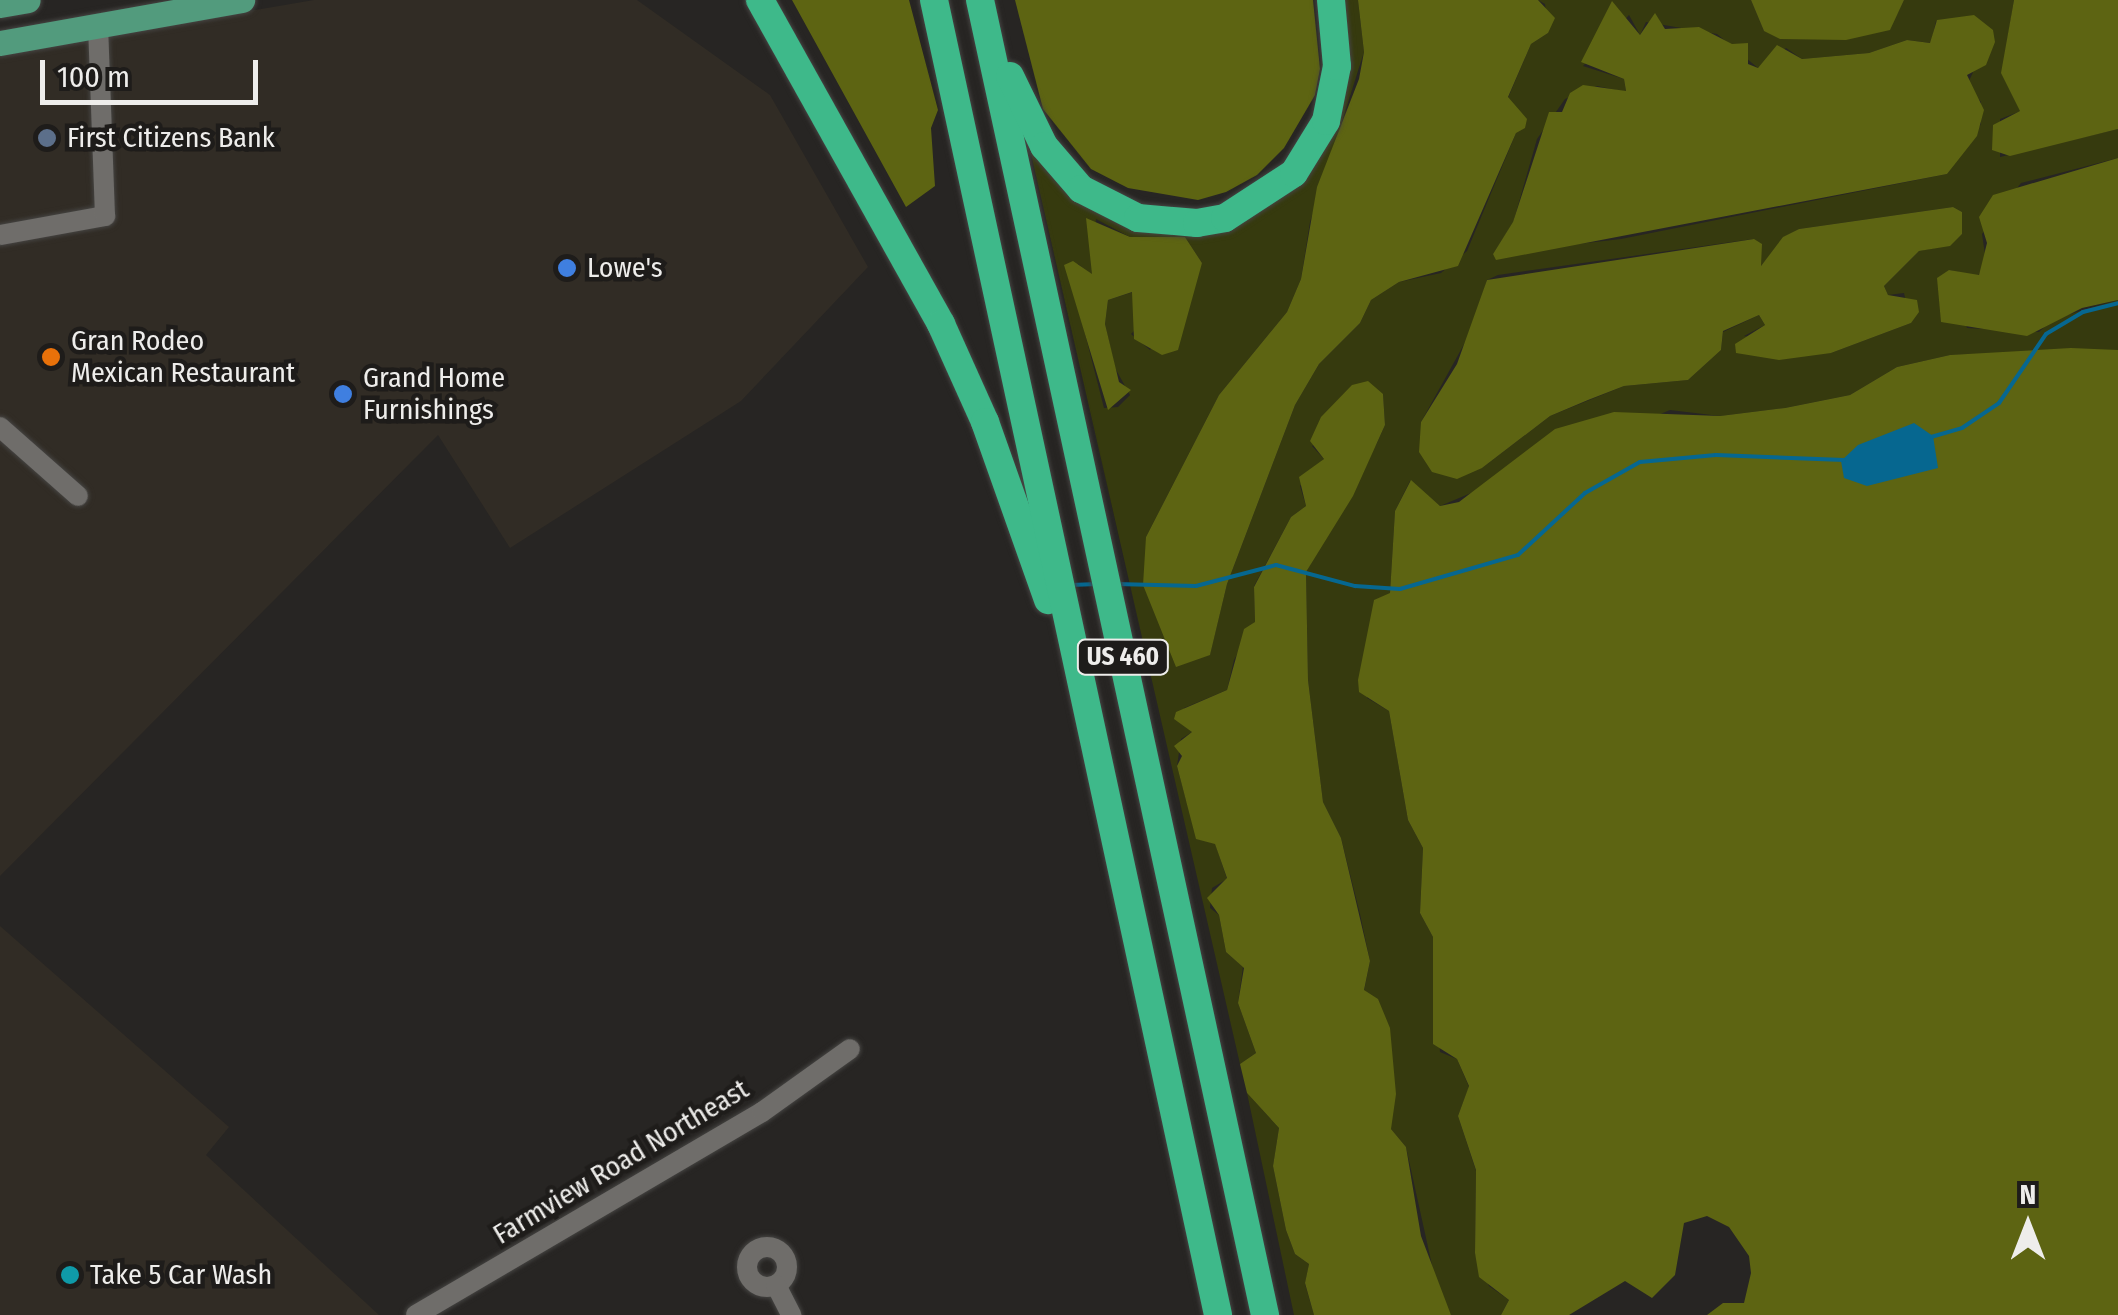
<!DOCTYPE html>
<style>
body{margin:0}
#map{position:relative;width:2118px;height:1315px;overflow:hidden;background:#272523;font-family:"Fira Sans Condensed",sans-serif}
div>[style]{position:absolute}
.built>*{inset:0;background:#312c25}
.green>*{inset:0;background:#363a0e}
.forest>*{inset:0;background:#5d6412}
.water>*{inset:0;background:#066790}
.stream>*{height:4px;margin:-2px;padding:0 2px;transform-origin:2px;border-radius:2px;background:#066790}
.roads{filter:drop-shadow(0 0 2px #454442) drop-shadow(0 0 2px #454442)}
.minor>*{height:20px;margin:-10px;padding:0 10px;transform-origin:10px;border-radius:10px;background:#6f6d6a}
.minor>.ring{margin:-10px;padding:0;box-sizing:content-box;background:none;border:20px solid #6f6d6a;border-radius:50%}
.major>*{height:25px;margin:-12.5px;padding:0 12.5px;transform-origin:12.5px;border-radius:12.5px;background:#529b7d}
.highway>*{height:28px;margin:-14px;padding:0 14px;transform-origin:14px;border-radius:14px;background:#3eb98a}
.dots>*{width:28px;height:28px;translate:-50% -50%;box-sizing:border-box;border:5px solid #1e1c1a;border-radius:50%}
span{translate:-50% -50%;white-space:nowrap;text-align:center;line-height:1.15;-webkit-text-stroke:9px #1e1c1a;paint-order:stroke}
.shield-label span{padding:2px 8px;background:#1e1c1a;border:2px solid;border-radius:8px;-webkit-text-stroke-width:0}
.shield-label{font-size:25px;color:#eeedeb;font-weight:700}
.poi-label{font-size:28px;color:#eeedeb}
.left{translate:0 -50%;text-align:left}
.street-label{font-size:28px;color:#eeedeb}
.north{position:absolute;left:1978px;top:1175px;width:100px;height:100px;-webkit-text-stroke:8px #1e1c1a;paint-order:stroke;rotate:0deg;font-size:28px;font-weight:700;line-height:40px;text-align:center;color:#eeedeb}
.north::after{content:'';display:block;margin:auto;width:35px;height:45px;background:#eeedeb;clip-path:polygon(50% 0,100% 100%,50% 72%,0 100%)}
.scale{position:absolute;left:40px;top:60px;width:218px;height:45px;box-sizing:border-box;border:5px solid #eeedeb;border-top:0;padding-left:12px;font-size:30px;line-height:35px;white-space:nowrap;color:#eeedeb;-webkit-text-stroke:8px #1e1c1a;paint-order:stroke}
</style>
<div id="map">
<div class="built">
<div style="clip-path:polygon(314px 0,637px 0,770px 95px,868px 267px,741px 401px,510px 548px,438px 435px,0 876px,0 53px)"></div>
<div style="clip-path:polygon(0 926px,229px 1127px,206px 1155px,379px 1315px,0 1315px)"></div>
</div>
<div class="green">
<div style="clip-path:polygon(evenodd,1342px 0,1358px 0,1364px 52px,1310px 222px,1301px 279px,1287px 312px,1219px 395px,1146px 537px,1210px 654px,1227px 584px,1295px 405px,1319px 364px,1360px 323px,1371px 300px,1399px 282px,1441px 273px,1467px 251px,1516px 133px,1508px 98px,1531px 44px,1548px 33px,1545px 4px,1538px 0,1751px 0,1764px 31px,1889px 30px,1904px 0,2014px 0,2002px 73px,2021px 111px,2000px 119px,2000px 157px,2118px 129px,2118px 158px,2021px 183px,1982px 234px,1986px 261px,1978px 276px,1949px 270px,1967px 328px,2039px 332px,2053px 319px,2118px 300px,2118px 350px,1950px 355px,1897px 367px,1850px 395px,1785px 408px,1720px 416px,1670px 410px,1440px 506px,1410px 481px,1395px 511px,1390px 594px,1374px 601px,1367px 698px,1389px 711px,1408px 820px,1423px 848px,1420px 913px,1433px 937px,1440px 1052px,1457px 1059px,1469px 1087px,1458px 1116px,1476px 1171px,1475px 1254px,1489px 1286px,1509px 1300px,1501px 1315px,1451px 1315px,1439px 1297px,1406px 1147px,1391px 1129px,1364px 991px,1370px 961px,1360px 914px,1341px 838px,1323px 802px,1308px 680px,1306px 572px,1377px 443px,1385px 425px,1383px 394px,1312px 446px,1324px 459px,1300px 486px,1306px 506px,1291px 517px,1254px 586px,1255px 622px,1234px 660px,1227px 690px,1184px 708px,1192px 732px,1181px 739px,1177px 766px,1186px 800px,1215px 843px,1227px 879px,1212px 888px,1210px 908px,1219px 915px,1226px 952px,1243px 967px,1238px 1003px,1256px 1053px,1240px 1064px,1026px 132px,1056px 170px,1184px 227px,1304px 171px,1342px 0,1629px 15px,1640px 35px,1646px 22px,1717px 34px,1758px 68px,1786px 48px,1802px 59px,1869px 53px,1907px 40px,1931px 43px,1936px 21px,1976px 66px,1967px 85px,1981px 102px,1981px 124px,1947px 174px,1621px 239px,1493px 254px,1513px 223px,1537px 139px,1565px 99px,1597px 86px,1626px 92px,1624px 79px,1583px 66px,1629px 15px,1342px 0,1953px 207px,1962px 212px,1962px 234px,1950px 245px,1919px 251px,1884px 286px,1888px 295px,1904px 293px,1911px 323px,1831px 353px,1744px 336px,1765px 325px,1759px 315px,1723px 332px,1721px 350px,1688px 380px,1624px 386px,1550px 416px,1482px 468px,1421px 422px,1473px 328px,1487px 280px,1498px 275px,1753px 239px,1761px 266px,1784px 237px,1799px 229px,1953px 207px,1342px 0,1096px 219px,1130px 237px,1185px 237px,1202px 263px,1150px 350px,1131px 334px,1138px 327px,1133px 292px,1108px 300px,1105px 324px,1115px 368px,1130px 395px,1118px 407px,1104px 408px,1070px 275px,1078px 264px,1092px 275px,1096px 219px)"></div>
<div style="clip-path:polygon(1247px 1093px,1279px 1128px,1273px 1166px,1286px 1230px,1295px 1254px,1309px 1264px,1305px 1284px,1314px 1315px,1294px 1315px)"></div>
</div>
<div class="forest">
<div style="clip-path:polygon(792px 0,909px 0,938px 110px,931px 128px,935px 186px,906px 207px)"></div>
<div style="clip-path:polygon(1015px 0,1313px 0,1320px 69px,1315px 95px,1284px 148px,1257px 175px,1226px 192px,1198px 200px,1128px 188px,1091px 169px,1043px 109px)"></div>
<div style="clip-path:polygon(1358px 0,1538px 0,1555px 18px,1548px 33px,1531px 44px,1508px 97px,1527px 119px,1525px 128px,1516px 133px,1458px 266px,1399px 282px,1371px 300px,1360px 323px,1319px 364px,1295px 405px,1227px 584px,1210px 655px,1176px 667px,1143px 585px,1146px 537px,1219px 395px,1287px 312px,1301px 279px,1317px 187px,1359px 79px,1364px 52px)"></div>
<div style="clip-path:polygon(1751px 0,1904px 0,1890px 30px,1846px 40px,1780px 39px,1764px 31px)"></div>
<div style="clip-path:polygon(2014px 0,2118px 0,2118px 129px,2010px 156px,1992px 150px,1993px 125px,2020px 111px,2001px 73px)"></div>
<div style="clip-path:polygon(1612px 1px,1640px 35px,1655px 13px,1665px 29px,1699px 27px,1732px 44px,1748px 43px,1748px 64px,1758px 68px,1777px 45px,1802px 59px,1869px 53px,1907px 40px,1930px 43px,1937px 20px,1974px 15px,1993px 30px,1995px 42px,1986px 65px,1967px 75px,1984px 110px,1977px 136px,1947px 174px,1496px 260px,1493px 254px,1513px 222px,1549px 112px,1562px 112px,1570px 93px,1583px 85px,1626px 91px,1624px 79px,1581px 62px)"></div>
<div style="clip-path:polygon(2118px 158px,2118px 300px,2082px 308px,2027px 336px,1941px 322px,1937px 278px,1949px 270px,1979px 275px,1987px 243px,1979px 217px,1993px 195px)"></div>
<div style="clip-path:polygon(1953px 207px,1962px 212px,1962px 234px,1950px 246px,1919px 251px,1884px 286px,1888px 295px,1917px 300px,1919px 312px,1911px 323px,1831px 353px,1779px 360px,1736px 353px,1735px 344px,1765px 325px,1759px 315px,1723px 331px,1721px 350px,1688px 380px,1624px 386px,1588px 400px,1550px 416px,1482px 468px,1457px 479px,1432px 472px,1419px 452px,1421px 422px,1457px 364px,1487px 280px,1754px 239px,1762px 244px,1761px 266px,1783px 237px,1799px 229px)"></div>
<div style="clip-path:polygon(1086px 218px,1130px 237px,1185px 237px,1202px 263px,1178px 350px,1162px 355px,1134px 339px,1132px 292px,1108px 300px,1105px 324px,1119px 382px,1131px 390px,1108px 410px,1064px 265px,1073px 261px,1092px 274px)"></div>
<div style="clip-path:polygon(2071px 348px,2118px 350px,2118px 1315px,1707px 1315px,1723px 1303px,1744px 1303px,1751px 1273px,1749px 1256px,1729px 1227px,1707px 1216px,1684px 1223px,1675px 1275px,1652px 1298px,1625px 1281px,1569px 1315px,1501px 1315px,1509px 1300px,1479px 1277px,1475px 1253px,1476px 1170px,1458px 1116px,1469px 1086px,1457px 1059px,1433px 1044px,1433px 937px,1420px 913px,1423px 848px,1408px 820px,1389px 711px,1359px 692px,1358px 680px,1374px 600px,1390px 593px,1395px 511px,1411px 480px,1440px 506px,1459px 502px,1555px 429px,1614px 412px,1720px 416px,1785px 408px,1850px 395px,1897px 367px,1950px 355px)"></div>
<div style="clip-path:polygon(1368px 381px,1383px 394px,1385px 425px,1353px 496px,1306px 572px,1308px 680px,1323px 802px,1341px 838px,1370px 961px,1364px 990px,1378px 999px,1390px 1028px,1396px 1094px,1391px 1129px,1406px 1147px,1421px 1236px,1451px 1315px,1314px 1315px,1305px 1283px,1309px 1264px,1295px 1254px,1286px 1230px,1273px 1166px,1279px 1128px,1247px 1093px,1240px 1064px,1256px 1053px,1238px 1003px,1244px 968px,1226px 952px,1219px 915px,1207px 898px,1227px 878px,1215px 844px,1196px 839px,1177px 766px,1182px 756px,1174px 746px,1192px 732px,1174px 719px,1176px 712px,1227px 690px,1244px 629px,1255px 622px,1254px 587px,1291px 517px,1306px 506px,1299px 477px,1324px 459px,1310px 441px,1321px 417px,1352px 385px)"></div>
</div>
<div class="water">
<div style="clip-path:polygon(1914px 423px,1933px 436px,1938px 468px,1867px 486px,1844px 478px,1841px 461px,1858px 445px)"></div>
</div>
<div class="stream">
<div style="left:1931px;top:437px;width:32px;rotate:-16deg"></div>
<div style="left:1962px;top:428px;width:45px;rotate:-34deg"></div>
<div style="left:1999px;top:403px;width:83px;rotate:-55.7deg"></div>
<div style="left:2046px;top:334px;width:43px;rotate:-30.7deg"></div>
<div style="left:2083px;top:312px;width:36px;rotate:-14deg"></div>
<div style="left:1116px;top:584px;width:80px;rotate:1.4deg"></div>
<div style="left:1196px;top:586px;width:83px;rotate:-14.7deg"></div>
<div style="left:1276px;top:565px;width:82px;rotate:14.9deg"></div>
<div style="left:1355px;top:586px;width:45px;rotate:3.8deg"></div>
<div style="left:1400px;top:589px;width:123px;rotate:-16.1deg"></div>
<div style="left:1518px;top:555px;width:91px;rotate:-42.8deg"></div>
<div style="left:1585px;top:493px;width:63px;rotate:-29.4deg"></div>
<div style="left:1640px;top:462px;width:76px;rotate:-5.3deg"></div>
<div style="left:1716px;top:455px;width:128px;rotate:2.2deg"></div>
<div style="left:1071px;top:585px;width:26px;rotate:-2deg"></div>
</div>
<div class="roads">
<div class="minor">
<div style="left:0;top:235px;width:107px;rotate:-10.3deg"></div>
<div style="left:105px;top:216px;width:190px;rotate:-92.1deg"></div>
<div style="left:0;top:427px;width:104px;rotate:41.5deg"></div>
<div class="ring" style="left:747px;top:1247px;width:20px;height:20px"></div>
<div style="left:776px;top:1285px;width:34px;rotate:63deg"></div>
<div style="left:416px;top:1315px;width:401px;rotate:-30.4deg"></div>
<div style="left:762px;top:1112px;width:108px;rotate:-35.6deg"></div>
</div>
<div class="major">
<div style="left:0;top:5px;width:28px;rotate:-10deg"></div>
<div style="left:0;top:43px;width:246px;rotate:-10.1deg"></div>
</div>
<div class="highway">
<div style="left:760px;top:0;width:371px;rotate:60.8deg"></div>
<div style="left:941px;top:324px;width:107px;rotate:65.8deg"></div>
<div style="left:985px;top:422px;width:189px;rotate:70.5deg"></div>
<div style="left:934px;top:0;width:1345px;rotate:77.81deg"></div>
<div style="left:980px;top:0;width:1346px;rotate:77.77deg"></div>
<div style="left:1010px;top:76px;width:78px;rotate:64.1deg"></div>
<div style="left:1044px;top:146px;width:57px;rotate:49.3deg"></div>
<div style="left:1081px;top:189px;width:64px;rotate:27deg"></div>
<div style="left:1138px;top:218px;width:59px;rotate:4.8deg"></div>
<div style="left:1197px;top:223px;width:28px;rotate:-10deg"></div>
<div style="left:1225px;top:218px;width:82px;rotate:-33.1deg"></div>
<div style="left:1294px;top:173px;width:61px;rotate:-58.4deg"></div>
<div style="left:1326px;top:121px;width:56px;rotate:-78.7deg"></div>
<div style="left:1337px;top:66px;width:66px;rotate:-95.2deg"></div>
</div>
</div>
<div class="dots">
<div style="left:47px;top:138px;background:#5c6f8a"></div>
<div style="left:567px;top:268px;background:#3f7fe0"></div>
<div style="left:51px;top:357px;background:#e8710a"></div>
<div style="left:343px;top:394px;background:#3f7fe0"></div>
<div style="left:70px;top:1275px;background:#0f9aa8"></div>
</div>
<div class="shield-label">
<span style="left:1123px;top:657px">US 460</span>
</div>
<div class="poi-label">
<span class="left" style="left:67px;top:138px">First Citizens Bank</span>
<span class="left" style="left:587px;top:268px">Lowe's</span>
<span class="left" style="left:71px;top:357px">Gran Rodeo<br>Mexican Restaurant</span>
<span class="left" style="left:363px;top:394px">Grand Home<br>Furnishings</span>
<span class="left" style="left:90px;top:1275px">Take 5 Car Wash</span>
</div>
<div class="street-label">
<span style="left:621px;top:1162px;rotate:-31deg">Farmview Road Northeast</span>
</div>
<div class="north">N</div>
<div class="scale">100 m</div>
</div>
